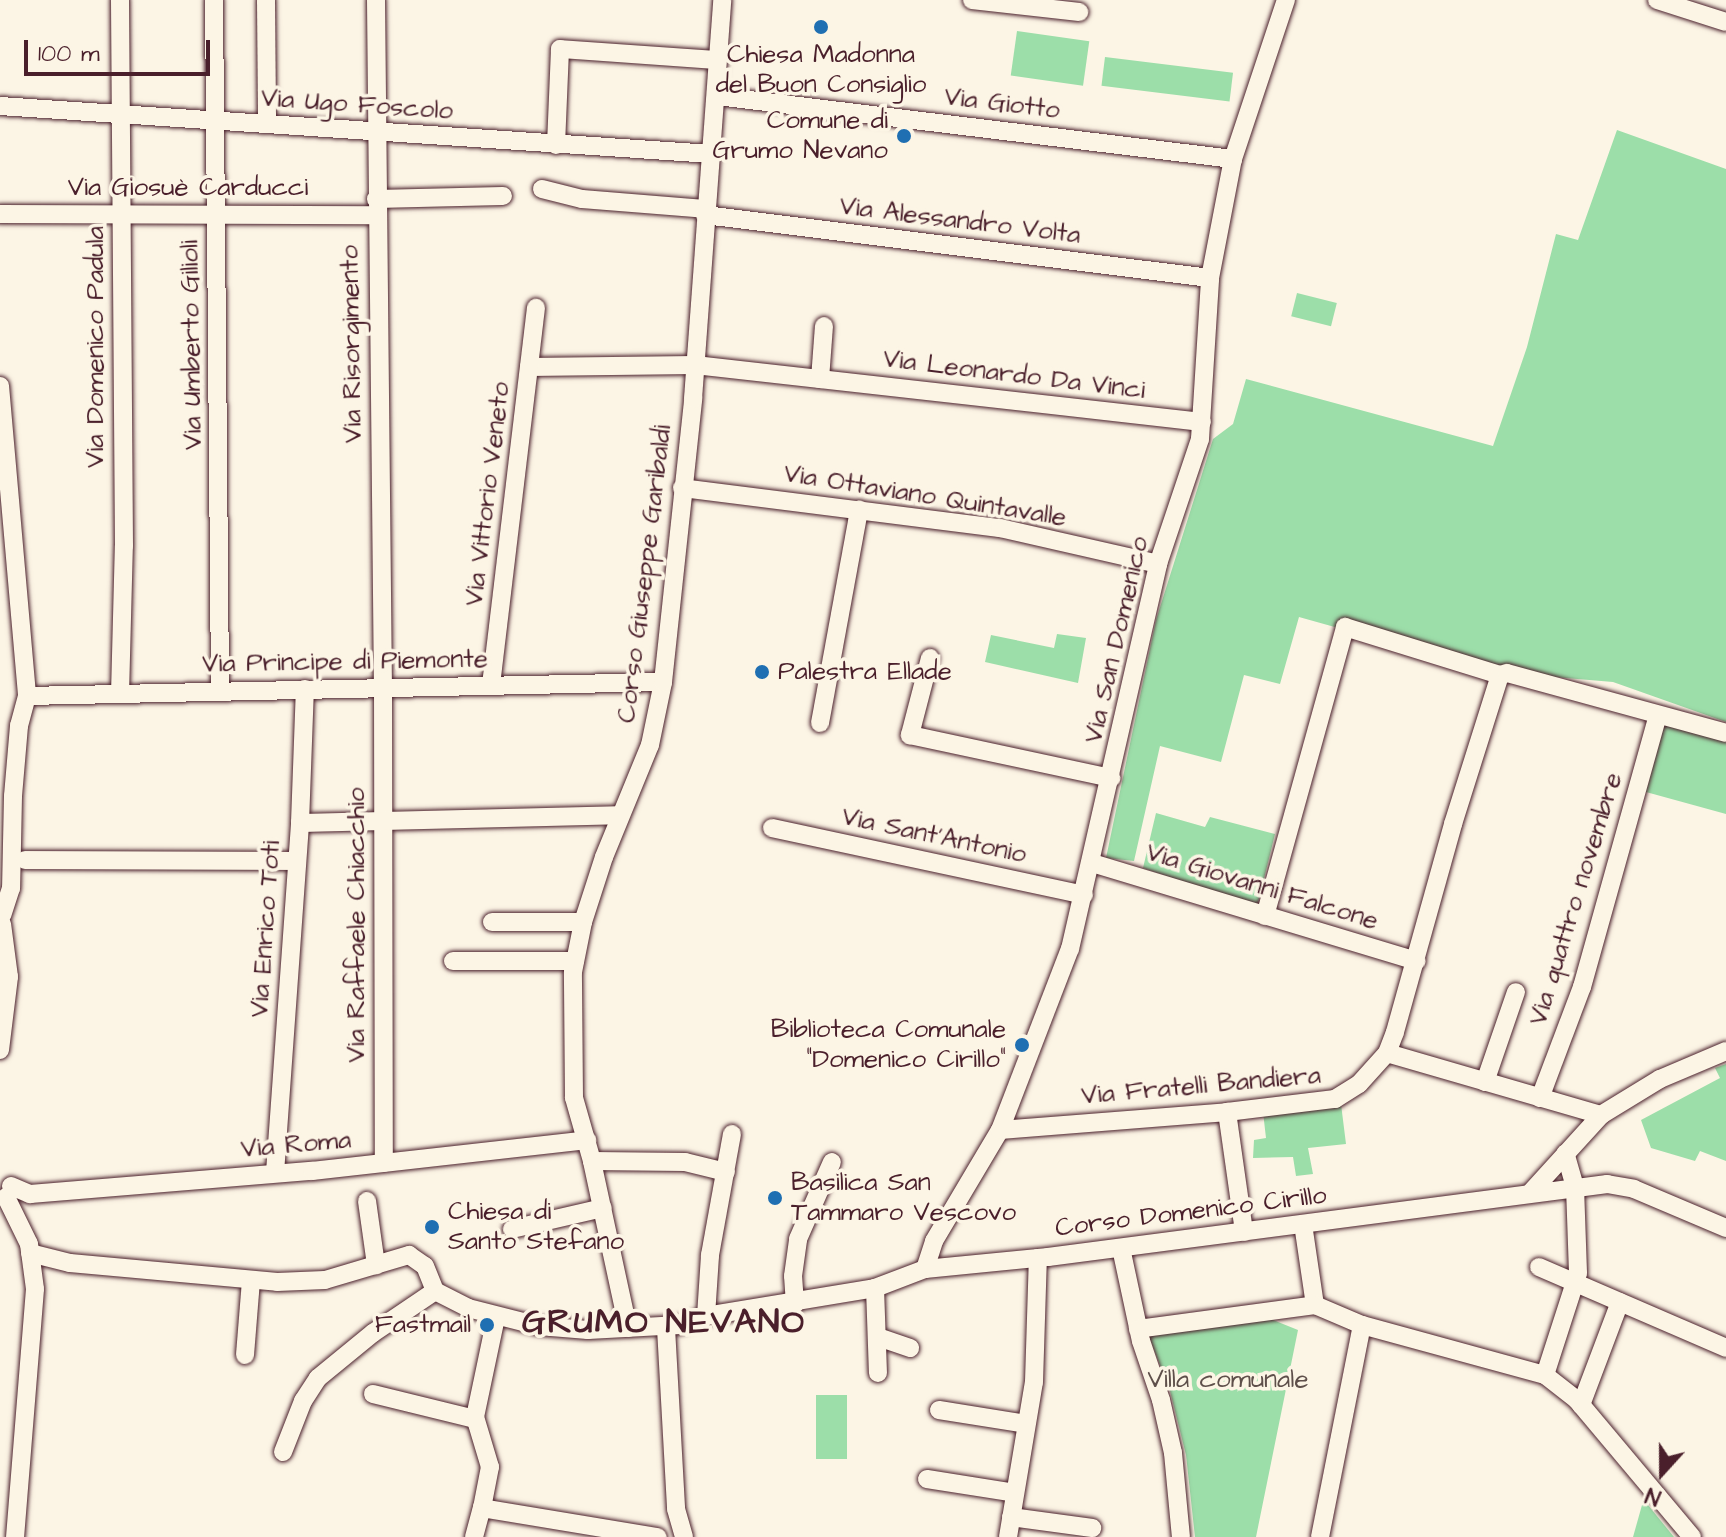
<!DOCTYPE html>
<meta charset="utf-8">
<style>
body{margin:0}
#map{position:relative;width:1726px;height:1537px;overflow:hidden;background:#fcf5e5;font-family:"Architects Daughter",sans-serif}
div>[style]{position:absolute}
.green>*{inset:0;background:#9cdea9;transform-origin:0 0}
.roads{filter:drop-shadow(0 0 2px #4a1f2b) drop-shadow(0 0 2px #4a1f2b)}
.minor>*{height:18px;margin:-9px;padding:0 9px;transform-origin:9px;border-radius:9px;background:#fcf5e5}
.dots>*{width:22px;height:22px;translate:-50% -50%;box-sizing:border-box;border:4px solid #fcf5e5;border-radius:50%}
span{translate:-50% -50%;white-space:nowrap;text-align:center;line-height:1.15;-webkit-text-stroke:7px #fcf5e5;paint-order:stroke}
.poi-label{font-size:26px;color:#4a1f2b}
.right{translate:-100% -50%;text-align:right}
.left{translate:0 -50%;text-align:left}
.street-label{font-size:26px;color:#4a1f2b}
.park-label{font-size:26px;color:#5e4f4a}
.district-label{font-size:34px;color:#4a1f2b;font-weight:700;letter-spacing:2px}
.north{position:absolute;left:1622px;top:1433px;width:80px;height:80px;-webkit-text-stroke:6px #fcf5e5;paint-order:stroke;rotate:201deg;font-size:22px;font-weight:700;line-height:32px;text-align:center;color:#4a1f2b}
.north::after{content:'';display:block;margin:auto;width:28px;height:36px;background:#4a1f2b;clip-path:polygon(50% 0,100% 100%,50% 72%,0 100%)}
.scale{position:absolute;left:24px;top:40px;width:186px;height:36px;box-sizing:border-box;border:4px solid #4a1f2b;border-top:0;padding-left:10px;font-size:24px;line-height:28px;white-space:nowrap;color:#4a1f2b;-webkit-text-stroke:6px #fcf5e5;paint-order:stroke}
</style>
<div id="map">
<div class="green">
<div style="left:1017px;top:31px;width:73px;height:45px;rotate:8deg"></div>
<div style="left:1105px;top:57px;width:129px;height:29px;rotate:7deg"></div>
<div style="clip-path:polygon(1617px 130px,1726px 169px,1726px 722px,1613px 682px,1495px 672px,1299px 617px,1280px 684px,1244px 675px,1221px 762px,1160px 746px,1134px 861px,1106px 858px,1156px 620px,1213px 439px,1233px 424px,1246px 379px,1493px 446px,1527px 347px,1556px 234px,1578px 240px)"></div>
<div style="left:1297px;top:293px;width:41px;height:24px;rotate:14deg"></div>
<div style="clip-path:polygon(1057px 634px,1086px 638px,1078px 683px,985px 662px,991px 635px,1054px 648px)"></div>
<div style="clip-path:polygon(1665px 723px,1726px 740px,1726px 814px,1646px 792px)"></div>
<div style="clip-path:polygon(1156px 813px,1205px 827px,1210px 817px,1275px 834px,1257px 907px,1143px 868px)"></div>
<div style="clip-path:polygon(1726px 1064px,1726px 1161px,1700px 1151px,1695px 1161px,1651px 1148px,1641px 1120px,1720px 1078px,1715px 1068px)"></div>
<div style="clip-path:polygon(1341px 1104px,1346px 1144px,1308px 1148px,1313px 1174px,1296px 1176px,1293px 1157px,1253px 1158px,1254px 1140px,1266px 1138px,1263px 1112px)"></div>
<div style="clip-path:polygon(1268px 1318px,1298px 1330px,1256px 1537px,1195px 1537px,1186px 1455px,1170px 1391px,1146px 1329px)"></div>
<div style="left:816px;top:1395px;width:31px;height:64px"></div>
<div style="clip-path:polygon(1642px 1505px,1648px 1505px,1674px 1537px,1633px 1537px)"></div>
</div>
<div class="roads">
<div class="minor">
<div style="left:214px;top:0;width:690px;rotate:89.5deg"></div>
<div style="left:266px;top:0;width:124px;rotate:89.5deg"></div>
<div style="left:376px;top:0;width:687px;rotate:89.42deg"></div>
<div style="left:383px;top:687px;width:476px;rotate:89.9deg"></div>
<div style="left:972px;top:0;width:108px;rotate:6.4deg"></div>
<div style="left:1657px;top:0;width:72px;rotate:17.7deg"></div>
<div style="left:717px;top:96px;width:520px;rotate:6.96deg"></div>
<div style="left:0;top:106px;width:713px;rotate:3.86deg"></div>
<div style="left:556px;top:145px;width:96px;rotate:-87.6deg"></div>
<div style="left:560px;top:49px;width:158px;rotate:4deg"></div>
<div style="left:542px;top:189px;width:41px;rotate:14deg"></div>
<div style="left:582px;top:199px;width:123px;rotate:4.6deg"></div>
<div style="left:376px;top:199px;width:127px;rotate:-1.4deg"></div>
<div style="left:0;top:214px;width:377px;rotate:0.2deg"></div>
<div style="left:705px;top:215px;width:509px;rotate:7.11deg"></div>
<div style="left:529px;top:367px;width:166px;rotate:-0.7deg"></div>
<div style="left:695px;top:365px;width:510px;rotate:6.41deg"></div>
<div style="left:820px;top:379px;width:53px;rotate:-85.7deg"></div>
<div style="left:0;top:386px;width:311px;rotate:85deg"></div>
<div style="left:27px;top:696px;width:31px;rotate:105deg"></div>
<div style="left:19px;top:726px;width:70px;rotate:94.9deg"></div>
<div style="left:13px;top:796px;width:92px;rotate:91.2deg"></div>
<div style="left:11px;top:888px;width:28px;rotate:108deg"></div>
<div style="left:682px;top:488px;width:321px;rotate:7.2deg"></div>
<div style="left:1000px;top:528px;width:162px;rotate:12.8deg"></div>
<div style="left:930px;top:658px;width:80px;rotate:104.6deg"></div>
<div style="left:910px;top:735px;width:206px;rotate:12.1deg"></div>
<div style="left:491px;top:685px;width:380px;rotate:-83.2deg"></div>
<div style="left:120px;top:694px;width:148px;rotate:-88.5deg"></div>
<div style="left:124px;top:546px;width:546px;rotate:-90.42deg"></div>
<div style="left:27px;top:696px;width:636px;rotate:-1.26deg"></div>
<div style="left:820px;top:723px;width:217px;rotate:-79.6deg"></div>
<div style="left:300px;top:823px;width:319px;rotate:-1.4deg"></div>
<div style="left:772px;top:828px;width:319px;rotate:12.1deg"></div>
<div style="left:25px;top:860px;width:272px;rotate:0.2deg"></div>
<div style="left:1092px;top:863px;width:339px;rotate:16.8deg"></div>
<div style="left:1265px;top:916px;width:300px;rotate:-74.5deg"></div>
<div style="left:1345px;top:627px;width:162px;rotate:17.2deg"></div>
<div style="left:492px;top:922px;width:91px"></div>
<div style="left:453px;top:961px;width:122px"></div>
<div style="left:0;top:1050px;width:74px;rotate:-83deg"></div>
<div style="left:9px;top:977px;width:53px;rotate:-97.5deg"></div>
<div style="left:1387px;top:1053px;width:223px;rotate:16.2deg"></div>
<div style="left:1485px;top:1082px;width:95px;rotate:-71deg"></div>
<div style="left:1540px;top:1098px;width:119px;rotate:-69.3deg"></div>
<div style="left:1582px;top:987px;width:282px;rotate:-74.4deg"></div>
<div style="left:1227px;top:1112px;width:121px;rotate:81.9deg"></div>
<div style="left:1000px;top:1130px;width:228px;rotate:-4.5deg"></div>
<div style="left:1227px;top:1112px;width:109px;rotate:-6.9deg"></div>
<div style="left:1335px;top:1099px;width:28px;rotate:-32deg"></div>
<div style="left:1359px;top:1084px;width:42px;rotate:-47.9deg"></div>
<div style="left:1387px;top:1053px;width:22px;rotate:-69deg"></div>
<div style="left:1395px;top:1032px;width:216px;rotate:-74.4deg"></div>
<div style="left:1453px;top:824px;width:156px;rotate:-72.5deg"></div>
<div style="left:1500px;top:675px;width:7px;rotate:-16deg"></div>
<div style="left:1507px;top:673px;width:227px;rotate:15.3deg"></div>
<div style="left:592px;top:1161px;width:93px;rotate:0.6deg"></div>
<div style="left:685px;top:1162px;width:42px;rotate:13.7deg"></div>
<div style="left:275px;top:1173px;width:351px;rotate:-85.9deg"></div>
<div style="left:300px;top:823px;width:134px;rotate:-87.9deg"></div>
<div style="left:11px;top:1186px;width:21px;rotate:23deg"></div>
<div style="left:30px;top:1194px;width:283px;rotate:-4.7deg"></div>
<div style="left:312px;top:1171px;width:277px;rotate:-6.4deg"></div>
<div style="left:1531px;top:1192px;width:104px;rotate:-47.7deg"></div>
<div style="left:1601px;top:1115px;width:69px;rotate:-31.4deg"></div>
<div style="left:1660px;top:1079px;width:72px;rotate:-23deg"></div>
<div style="left:6px;top:1197px;width:52px;rotate:63.9deg"></div>
<div style="left:29px;top:1244px;width:45px;rotate:82.4deg"></div>
<div style="left:35px;top:1289px;width:249px;rotate:94.6deg"></div>
<div style="left:367px;top:1201px;width:65px;rotate:82deg"></div>
<div style="left:1303px;top:1224px;width:82px;rotate:81.6deg"></div>
<div style="left:512px;top:1229px;width:93px;rotate:-13deg"></div>
<div style="left:1121px;top:1248px;width:95px;rotate:77.9deg"></div>
<div style="left:1141px;top:1341px;width:62px;rotate:71.3deg"></div>
<div style="left:1161px;top:1400px;width:54px;rotate:77.2deg"></div>
<div style="left:1173px;top:1453px;width:84px;rotate:84.6deg"></div>
<div style="left:30px;top:1253px;width:41px;rotate:14deg"></div>
<div style="left:70px;top:1263px;width:208px;rotate:5.2deg"></div>
<div style="left:277px;top:1282px;width:48px;rotate:-2.4deg"></div>
<div style="left:325px;top:1280px;width:88px;rotate:-16.6deg"></div>
<div style="left:409px;top:1255px;width:19px;rotate:35deg"></div>
<div style="left:425px;top:1266px;width:27px;rotate:68deg"></div>
<div style="left:435px;top:1291px;width:37px;rotate:27deg"></div>
<div style="left:468px;top:1308px;width:73px;rotate:14.2deg"></div>
<div style="left:539px;top:1326px;width:49px;rotate:4.7deg"></div>
<div style="left:588px;top:1330px;width:92px;rotate:-3.1deg"></div>
<div style="left:680px;top:1325px;width:28px;rotate:-19deg"></div>
<div style="left:706px;top:1316px;width:171px;rotate:-9.4deg"></div>
<div style="left:875px;top:1288px;width:53px;rotate:-20.8deg"></div>
<div style="left:925px;top:1269px;width:124px;rotate:-5.6deg"></div>
<div style="left:1048px;top:1257px;width:564px;rotate:-7.44deg"></div>
<div style="left:1607px;top:1184px;width:27px;rotate:10deg"></div>
<div style="left:1634px;top:1189px;width:100px;rotate:23deg"></div>
<div style="left:1539px;top:1267px;width:204px;rotate:23.4deg"></div>
<div style="left:925px;top:1269px;width:29px;rotate:-72deg"></div>
<div style="left:934px;top:1241px;width:129px;rotate:-59.3deg"></div>
<div style="left:1000px;top:1130px;width:194px;rotate:-68.9deg"></div>
<div style="left:1070px;top:949px;width:395px;rotate:-77.1deg"></div>
<div style="left:1158px;top:564px;width:132px;rotate:-71.4deg"></div>
<div style="left:1200px;top:439px;width:161px;rotate:-86.4deg"></div>
<div style="left:1210px;top:278px;width:121px;rotate:-79.1deg"></div>
<div style="left:1233px;top:159px;width:168px;rotate:-71.6deg"></div>
<div style="left:875px;top:1288px;width:85px;rotate:88deg"></div>
<div style="left:795px;top:1304px;width:28px;rotate:-94deg"></div>
<div style="left:793px;top:1276px;width:37px;rotate:-82deg"></div>
<div style="left:798px;top:1239px;width:84px;rotate:-66.2deg"></div>
<div style="left:1315px;top:1305px;width:51px;rotate:23.1deg"></div>
<div style="left:1362px;top:1325px;width:190px;rotate:15.3deg"></div>
<div style="left:1545px;top:1375px;width:41px;rotate:38deg"></div>
<div style="left:1577px;top:1400px;width:179px;rotate:50deg"></div>
<div style="left:706px;top:1316px;width:61px;rotate:-86.2deg"></div>
<div style="left:710px;top:1255px;width:123px;rotate:-79.7deg"></div>
<div style="left:628px;top:1328px;width:171px;rotate:-102.2deg"></div>
<div style="left:592px;top:1161px;width:66px;rotate:-105.9deg"></div>
<div style="left:574px;top:1098px;width:126px;rotate:-90.5deg"></div>
<div style="left:573px;top:972px;width:51px;rotate:-78.7deg"></div>
<div style="left:583px;top:922px;width:68px;rotate:-72.1deg"></div>
<div style="left:604px;top:857px;width:121px;rotate:-67.7deg"></div>
<div style="left:650px;top:745px;width:64px;rotate:-78.3deg"></div>
<div style="left:663px;top:682px;width:285px;rotate:-83.9deg"></div>
<div style="left:693px;top:399px;width:400px;rotate:-85.8deg"></div>
<div style="left:666px;top:1328px;width:181px;rotate:86.8deg"></div>
<div style="left:676px;top:1509px;width:29px;rotate:74deg"></div>
<div style="left:1138px;top:1329px;width:179px;rotate:-7.7deg"></div>
<div style="left:878px;top:1337px;width:34px;rotate:19deg"></div>
<div style="left:245px;top:1355px;width:74px;rotate:-85.4deg"></div>
<div style="left:1545px;top:1375px;width:107px;rotate:-72.1deg"></div>
<div style="left:1578px;top:1273px;width:86px;rotate:-92deg"></div>
<div style="left:1575px;top:1187px;width:35px;rotate:-106deg"></div>
<div style="left:373px;top:1394px;width:105px;rotate:13.8deg"></div>
<div style="left:1581px;top:1405px;width:110px;rotate:-69.3deg"></div>
<div style="left:939px;top:1410px;width:88px;rotate:9.1deg"></div>
<div style="left:283px;top:1452px;width:55px;rotate:-68.6deg"></div>
<div style="left:303px;top:1401px;width:27px;rotate:-57deg"></div>
<div style="left:318px;top:1378px;width:71px;rotate:-39.3deg"></div>
<div style="left:373px;top:1333px;width:75px;rotate:-34.1deg"></div>
<div style="left:927px;top:1479px;width:89px;rotate:9deg"></div>
<div style="left:482px;top:1508px;width:42px;rotate:-79deg"></div>
<div style="left:490px;top:1467px;width:52px;rotate:-106.7deg"></div>
<div style="left:475px;top:1417px;width:102px;rotate:-78.1deg"></div>
<div style="left:1011px;top:1517px;width:82px;rotate:7.7deg"></div>
<div style="left:474px;top:1537px;width:30px;rotate:-75deg"></div>
<div style="left:482px;top:1508px;width:178px;rotate:9.4deg"></div>
<div style="left:1008px;top:1537px;width:157px;rotate:-80.5deg"></div>
<div style="left:1034px;top:1382px;width:124px;rotate:-88.2deg"></div>
<div style="left:1320px;top:1537px;width:216px;rotate:-78.8deg"></div>
</div>
</div>
<div class="dots">
<div style="left:821px;top:27px;background:#1f6fb2"></div>
<div style="left:904px;top:136px;background:#1f6fb2"></div>
<div style="left:762px;top:672px;background:#1f6fb2"></div>
<div style="left:1022px;top:1045px;background:#1f6fb2"></div>
<div style="left:775px;top:1198px;background:#1f6fb2"></div>
<div style="left:432px;top:1227px;background:#1f6fb2"></div>
<div style="left:487px;top:1325px;background:#1f6fb2"></div>
</div>
<div class="poi-label">
<span style="left:821px;top:70px">Chiesa Madonna<br>del Buon Consiglio</span>
<span class="right" style="left:888px;top:136px">Comune di<br>Grumo Nevano</span>
<span class="left" style="left:778px;top:672px">Palestra Ellade</span>
<span class="right" style="left:1006px;top:1045px">Biblioteca Comunale<br>"Domenico Cirillo"</span>
<span class="left" style="left:791px;top:1198px">Basilica San<br>Tammaro Vescovo</span>
<span class="left" style="left:448px;top:1227px">Chiesa di<br>Santo Stefano</span>
<span class="right" style="left:471px;top:1325px">Fastmail</span>
</div>
<div class="street-label">
<span style="left:1002px;top:104px;rotate:7deg">Via Giotto</span>
<span style="left:357px;top:105px;rotate:4deg">Via Ugo Foscolo</span>
<span style="left:188px;top:188px">Via Giosuè Carducci</span>
<span style="left:960px;top:221px;rotate:7deg">Via Alessandro Volta</span>
<span style="left:352px;top:344px;rotate:-91deg">Via Risorgimento</span>
<span style="left:192px;top:345px;rotate:-91deg">Via Umberto Gilioli</span>
<span style="left:96px;top:347px;rotate:-90deg">Via Domenico Padula</span>
<span style="left:1014px;top:375px;rotate:7deg">Via Leonardo Da Vinci</span>
<span style="left:488px;top:494px;rotate:-83deg">Via Vittorio Veneto</span>
<span style="left:925px;top:496px;rotate:9deg">Via Ottaviano Quintavalle</span>
<span style="left:645px;top:574px;rotate:-83deg">Corso Giuseppe Garibaldi</span>
<span style="left:1117px;top:640px;rotate:-77deg">Via San Domenico</span>
<span style="left:345px;top:662px;rotate:-1deg">Via Principe di Piemonte</span>
<span style="left:934px;top:836px;rotate:12deg">Via Sant'Antonio</span>
<span style="left:1262px;top:887px;rotate:17deg">Via Giovanni Falcone</span>
<span style="left:1576px;top:899px;rotate:-73deg">Via quattro novembre</span>
<span style="left:357px;top:925px;rotate:-90deg">Via Raffaele Chiacchio</span>
<span style="left:266px;top:929px;rotate:-86deg">Via Enrico Toti</span>
<span style="left:1201px;top:1086px;rotate:-5deg">Via Fratelli Bandiera</span>
<span style="left:296px;top:1145px;rotate:-5deg">Via Roma</span>
<span style="left:1191px;top:1212px;rotate:-7deg">Corso Domenico Cirillo</span>
</div>
<div class="park-label">
<span style="left:1228px;top:1380px">Villa comunale</span>
</div>
<div class="district-label">
<span style="left:664px;top:1323px">GRUMO NEVANO</span>
</div>
<div class="north">N</div>
<div class="scale">100 m</div>
</div>
